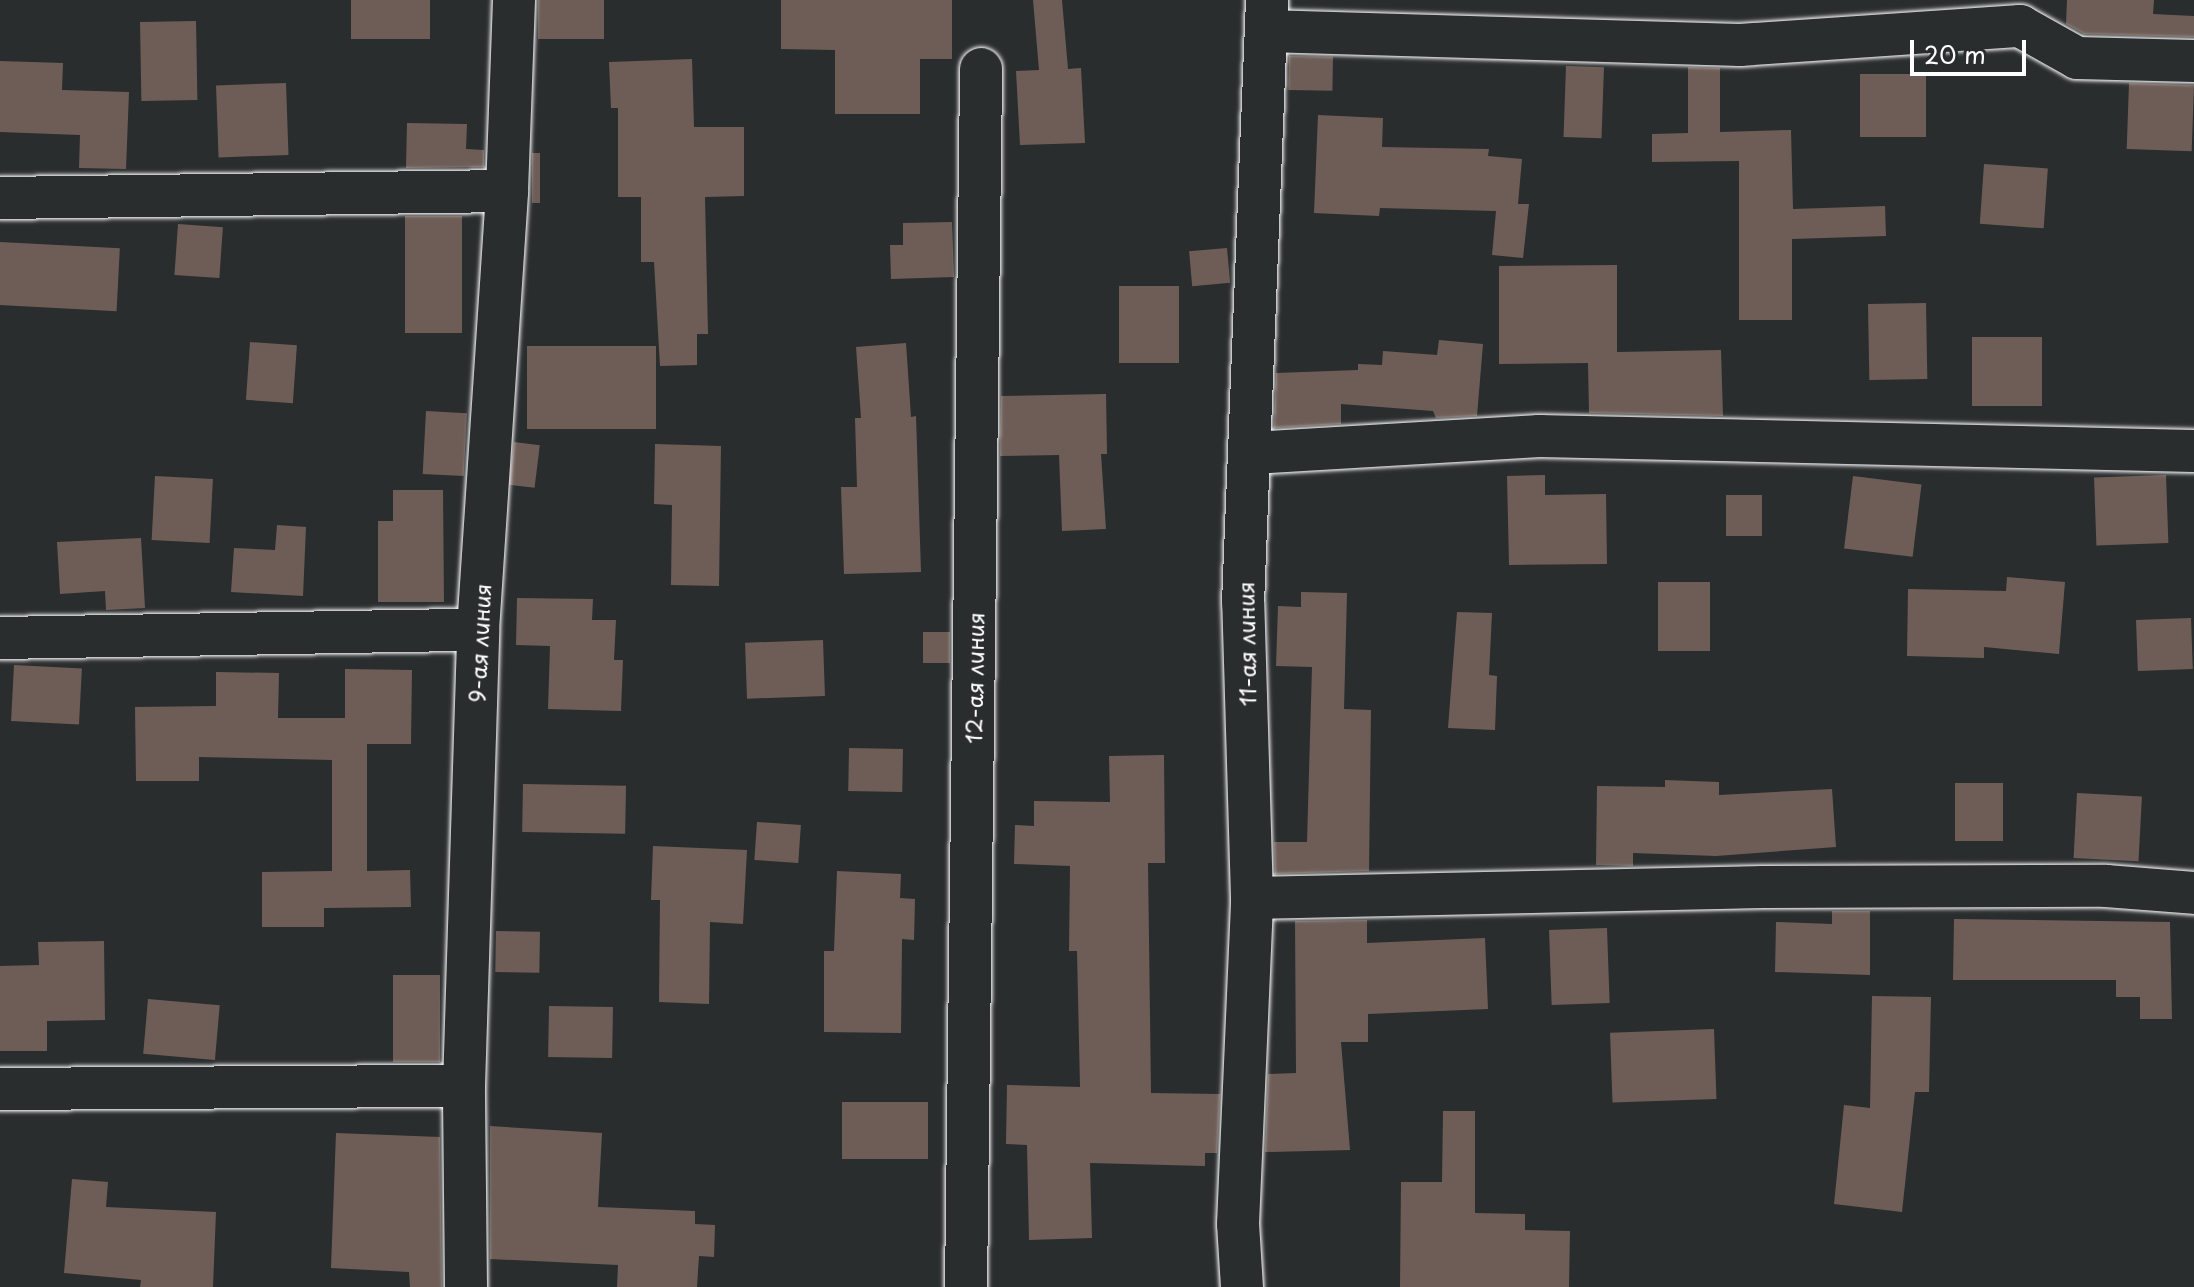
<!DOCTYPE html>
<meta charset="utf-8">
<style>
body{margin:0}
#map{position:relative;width:2194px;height:1287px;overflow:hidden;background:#2a2d2e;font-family:"Playpen Sans",sans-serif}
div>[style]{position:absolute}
.building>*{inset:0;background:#6e5d57;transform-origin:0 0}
.roads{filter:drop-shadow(0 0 2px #fff) drop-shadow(0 0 2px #fff)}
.street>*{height:42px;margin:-21px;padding:0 21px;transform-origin:21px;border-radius:21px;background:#2a2d2e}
span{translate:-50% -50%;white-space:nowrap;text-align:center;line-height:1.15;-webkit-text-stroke:6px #2a2d2e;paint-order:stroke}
.street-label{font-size:22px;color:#fff}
.scale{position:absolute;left:1910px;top:40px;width:116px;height:36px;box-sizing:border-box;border:4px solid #fff;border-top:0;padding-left:10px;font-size:24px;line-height:28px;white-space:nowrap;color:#fff;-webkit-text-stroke:6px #2a2d2e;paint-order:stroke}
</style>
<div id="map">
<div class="building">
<div style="left:351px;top:0;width:79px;height:39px"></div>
<div style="left:538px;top:0;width:66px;height:39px"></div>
<div style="clip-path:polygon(781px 0,952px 0,952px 59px,920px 59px,920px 114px,835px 114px,835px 50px,781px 49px)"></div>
<div style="clip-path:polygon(1033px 0,1062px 0,1068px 69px,1081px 68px,1085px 143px,1020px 145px,1016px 71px,1039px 70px)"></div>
<div style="clip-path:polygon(2067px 0,2154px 0,2153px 14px,2194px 16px,2194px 37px,2084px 34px,2066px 24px)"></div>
<div style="left:196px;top:21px;width:79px;height:56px;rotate:89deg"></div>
<div style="left:1289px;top:56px;width:44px;height:34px;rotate:1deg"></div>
<div style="clip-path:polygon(692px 59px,694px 127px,744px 127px,744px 196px,705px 197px,708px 334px,697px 334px,697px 365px,660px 366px,654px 262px,641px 262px,641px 197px,618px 197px,618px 108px,611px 108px,609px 62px)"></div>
<div style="clip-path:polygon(0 61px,63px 63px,62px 90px,129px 92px,126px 169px,79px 168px,80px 135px,0 132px)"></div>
<div style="left:1566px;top:66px;width:38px;height:71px;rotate:2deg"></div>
<div style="clip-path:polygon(1688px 67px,1720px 68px,1720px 132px,1791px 130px,1793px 209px,1885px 206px,1886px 236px,1792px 239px,1792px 320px,1739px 320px,1739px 161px,1652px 162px,1652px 134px,1688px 133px)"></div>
<div style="left:1860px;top:74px;width:66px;height:63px"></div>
<div style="left:286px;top:83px;width:72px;height:70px;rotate:88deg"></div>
<div style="left:2129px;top:83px;width:65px;height:66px;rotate:2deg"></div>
<div style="clip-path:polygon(1318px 115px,1383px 118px,1382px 147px,1489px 149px,1488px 156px,1522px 159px,1518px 204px,1529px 204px,1523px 258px,1492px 255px,1496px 211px,1380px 208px,1379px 216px,1314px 213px)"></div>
<div style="clip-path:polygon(407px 123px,467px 124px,466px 149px,484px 150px,484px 167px,406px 168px)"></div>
<div style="left:532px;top:153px;width:8px;height:50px"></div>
<div style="left:1984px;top:164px;width:64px;height:60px;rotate:4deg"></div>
<div style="left:405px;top:216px;width:57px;height:117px"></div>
<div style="clip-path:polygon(952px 222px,954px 277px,891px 279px,890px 245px,903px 245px,903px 223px)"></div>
<div style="left:178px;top:224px;width:45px;height:51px;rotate:4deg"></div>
<div style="left:0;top:242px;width:120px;height:63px;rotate:3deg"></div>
<div style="left:1227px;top:248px;width:35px;height:38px;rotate:85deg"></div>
<div style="clip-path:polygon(1617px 265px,1617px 352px,1721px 350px,1723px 416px,1589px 413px,1588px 363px,1499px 364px,1499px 266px)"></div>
<div style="left:1119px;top:286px;width:60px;height:77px"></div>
<div style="left:1926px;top:303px;width:76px;height:58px;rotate:89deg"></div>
<div style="left:1972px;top:337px;width:70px;height:69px"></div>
<div style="clip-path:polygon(1439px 340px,1483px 344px,1477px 416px,1436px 418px,1433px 411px,1341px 404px,1341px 424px,1274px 428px,1276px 373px,1358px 370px,1358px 364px,1382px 365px,1383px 351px,1437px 355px)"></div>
<div style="left:250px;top:342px;width:47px;height:58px;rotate:4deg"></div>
<div style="clip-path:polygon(906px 343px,911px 417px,916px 416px,921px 572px,844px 574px,841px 487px,857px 487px,855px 418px,861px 418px,856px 347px)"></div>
<div style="left:527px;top:346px;width:129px;height:83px"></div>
<div style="clip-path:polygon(1106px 394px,1107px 454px,1101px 454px,1106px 529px,1062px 531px,1059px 455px,1000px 456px,1001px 396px)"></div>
<div style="left:426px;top:411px;width:41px;height:63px;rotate:3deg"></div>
<div style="left:514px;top:442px;width:26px;height:43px;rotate:7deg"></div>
<div style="clip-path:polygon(655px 444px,721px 446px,719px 586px,671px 585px,672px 505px,654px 504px)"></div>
<div style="clip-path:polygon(1545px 475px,1545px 495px,1606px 494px,1607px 564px,1509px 565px,1507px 476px)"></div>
<div style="left:2166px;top:475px;width:68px;height:72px;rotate:88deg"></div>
<div style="left:155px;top:476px;width:58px;height:64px;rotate:3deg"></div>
<div style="left:1853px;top:476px;width:69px;height:73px;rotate:7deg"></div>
<div style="clip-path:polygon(393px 490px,443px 490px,444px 602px,378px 602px,378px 521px,393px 521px)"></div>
<div style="left:1726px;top:495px;width:36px;height:41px"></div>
<div style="clip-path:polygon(277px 525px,306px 527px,303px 596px,231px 592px,234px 548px,275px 550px)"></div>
<div style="clip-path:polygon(141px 538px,145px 608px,106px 610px,105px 591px,60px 594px,57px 542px)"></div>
<div style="clip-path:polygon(2007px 577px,2065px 582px,2059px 654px,1984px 647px,1984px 658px,1907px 656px,1908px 589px,2006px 591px)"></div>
<div style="left:1658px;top:582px;width:52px;height:69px"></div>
<div style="clip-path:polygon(1301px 592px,1347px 593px,1344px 709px,1371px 710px,1369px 871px,1275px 874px,1274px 842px,1307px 842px,1312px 667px,1276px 666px,1278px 606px,1301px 607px)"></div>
<div style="clip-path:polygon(517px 598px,593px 599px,592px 620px,616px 620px,614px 660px,623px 660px,621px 711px,548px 709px,550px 646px,516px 645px)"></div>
<div style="clip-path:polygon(1457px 612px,1492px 613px,1489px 675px,1497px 676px,1495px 730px,1448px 728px)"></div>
<div style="left:2191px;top:618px;width:51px;height:55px;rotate:88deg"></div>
<div style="left:923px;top:632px;width:27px;height:31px"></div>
<div style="left:823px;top:640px;width:56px;height:78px;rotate:88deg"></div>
<div style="left:14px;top:665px;width:68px;height:56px;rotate:3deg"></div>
<div style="clip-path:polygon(345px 669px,412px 670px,411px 744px,367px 744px,367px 871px,410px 870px,411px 907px,324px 908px,324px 927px,262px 927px,262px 872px,332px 871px,332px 760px,199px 757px,199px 781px,136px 781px,135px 707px,216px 706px,216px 672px,279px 673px,278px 718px,345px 718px)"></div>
<div style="left:849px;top:748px;width:54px;height:43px;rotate:1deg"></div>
<div style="clip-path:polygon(1164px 755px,1165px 863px,1148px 863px,1151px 1093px,1220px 1094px,1217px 1153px,1205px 1153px,1205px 1166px,1090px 1163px,1092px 1238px,1029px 1240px,1027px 1145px,1006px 1144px,1007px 1085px,1080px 1087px,1077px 951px,1069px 951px,1070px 866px,1014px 864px,1015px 825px,1034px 826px,1034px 801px,1110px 802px,1109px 756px)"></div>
<div style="clip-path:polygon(1665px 780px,1719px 782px,1719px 795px,1832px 789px,1836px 847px,1716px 856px,1633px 853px,1633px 866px,1596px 865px,1597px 786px,1665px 787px)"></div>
<div style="left:1955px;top:783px;width:48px;height:58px"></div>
<div style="left:523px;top:784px;width:103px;height:48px;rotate:1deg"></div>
<div style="left:2077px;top:793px;width:65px;height:65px;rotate:3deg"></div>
<div style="left:757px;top:822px;width:44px;height:38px;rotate:4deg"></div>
<div style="clip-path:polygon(653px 846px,747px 850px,743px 924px,710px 922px,709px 1004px,659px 1002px,660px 900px,651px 900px)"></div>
<div style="clip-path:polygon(837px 871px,901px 874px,900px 898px,915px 899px,914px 940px,902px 939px,901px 1033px,824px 1032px,824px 951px,834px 951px)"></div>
<div style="clip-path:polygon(1832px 911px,1870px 911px,1870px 975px,1775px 972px,1776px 922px,1832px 924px)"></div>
<div style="clip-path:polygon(1954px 919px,2170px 922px,2172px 1019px,2140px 1019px,2140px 997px,2116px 997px,2116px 980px,1953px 980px)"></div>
<div style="clip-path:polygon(1367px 920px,1367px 943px,1485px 938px,1488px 1009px,1368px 1014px,1368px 1042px,1341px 1042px,1350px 1150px,1265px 1152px,1268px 1074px,1296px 1073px,1295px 921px)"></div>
<div style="left:1607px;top:928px;width:75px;height:58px;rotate:88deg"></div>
<div style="left:496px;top:931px;width:44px;height:41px;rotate:1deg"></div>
<div style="clip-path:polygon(104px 941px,105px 1020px,47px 1021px,47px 1051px,0 1051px,0 966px,39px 965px,38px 942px)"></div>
<div style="left:393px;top:975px;width:47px;height:87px"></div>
<div style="clip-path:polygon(1872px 996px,1931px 997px,1929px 1092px,1915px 1092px,1902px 1212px,1834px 1204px,1844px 1105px,1870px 1108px)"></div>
<div style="left:148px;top:999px;width:72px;height:55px;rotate:5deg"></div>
<div style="left:549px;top:1006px;width:64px;height:51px;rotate:1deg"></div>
<div style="left:1714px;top:1029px;width:70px;height:104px;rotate:88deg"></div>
<div style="left:842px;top:1102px;width:86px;height:57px"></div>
<div style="clip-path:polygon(1443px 1111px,1475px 1111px,1475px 1213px,1525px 1214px,1525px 1230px,1570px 1231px,1569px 1287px,1400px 1287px,1401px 1182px,1442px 1182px)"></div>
<div style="clip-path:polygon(490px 1126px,602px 1133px,598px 1207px,695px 1211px,695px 1224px,715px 1225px,714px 1257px,699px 1256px,697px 1287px,617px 1287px,618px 1265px,490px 1259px)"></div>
<div style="clip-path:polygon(336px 1133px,440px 1137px,442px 1287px,410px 1287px,409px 1272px,331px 1268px)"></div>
<div style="clip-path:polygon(72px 1179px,108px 1182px,106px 1207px,216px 1212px,213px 1287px,140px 1287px,141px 1280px,64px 1273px)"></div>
</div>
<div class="roads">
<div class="street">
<div style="left:1266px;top:31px;width:474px;rotate:1.7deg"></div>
<div style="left:1740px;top:45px;width:281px;rotate:-3.9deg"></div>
<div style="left:2020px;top:26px;width:65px;rotate:29.3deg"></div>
<div style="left:2077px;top:58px;width:117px;rotate:1.5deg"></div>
<div style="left:0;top:198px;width:507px;rotate:-0.79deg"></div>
<div style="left:1252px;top:453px;width:288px;rotate:-3.4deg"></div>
<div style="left:1539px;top:436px;width:655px;rotate:1.31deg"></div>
<div style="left:0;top:638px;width:478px;rotate:-1deg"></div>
<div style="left:1252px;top:898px;width:511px;rotate:-1.23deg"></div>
<div style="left:1763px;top:887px;width:343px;rotate:-0.2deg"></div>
<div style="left:2106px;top:886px;width:88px;rotate:4.5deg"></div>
<div style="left:0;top:1089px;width:464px;rotate:-0.4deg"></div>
<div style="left:466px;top:1287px;width:201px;rotate:-90.6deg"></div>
<div style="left:464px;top:1086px;width:456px;rotate:-88.2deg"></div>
<div style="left:478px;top:630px;width:440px;rotate:-86.2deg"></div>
<div style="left:507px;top:191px;width:191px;rotate:-87.9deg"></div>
<div style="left:966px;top:1287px;width:1218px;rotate:-89.29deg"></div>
<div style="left:1242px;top:1287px;width:63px;rotate:-93.6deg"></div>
<div style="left:1238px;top:1224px;width:326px;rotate:-87.5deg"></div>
<div style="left:1252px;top:898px;width:295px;rotate:-91.7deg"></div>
<div style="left:1243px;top:603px;width:603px;rotate:-87.72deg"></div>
</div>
</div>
<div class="street-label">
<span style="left:479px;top:643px;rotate:-87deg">9-ая линия</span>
<span style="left:1246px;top:644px;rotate:-91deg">11-ая линия</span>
<span style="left:974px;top:678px;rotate:-89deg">12-ая линия</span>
</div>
<div class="scale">20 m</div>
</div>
